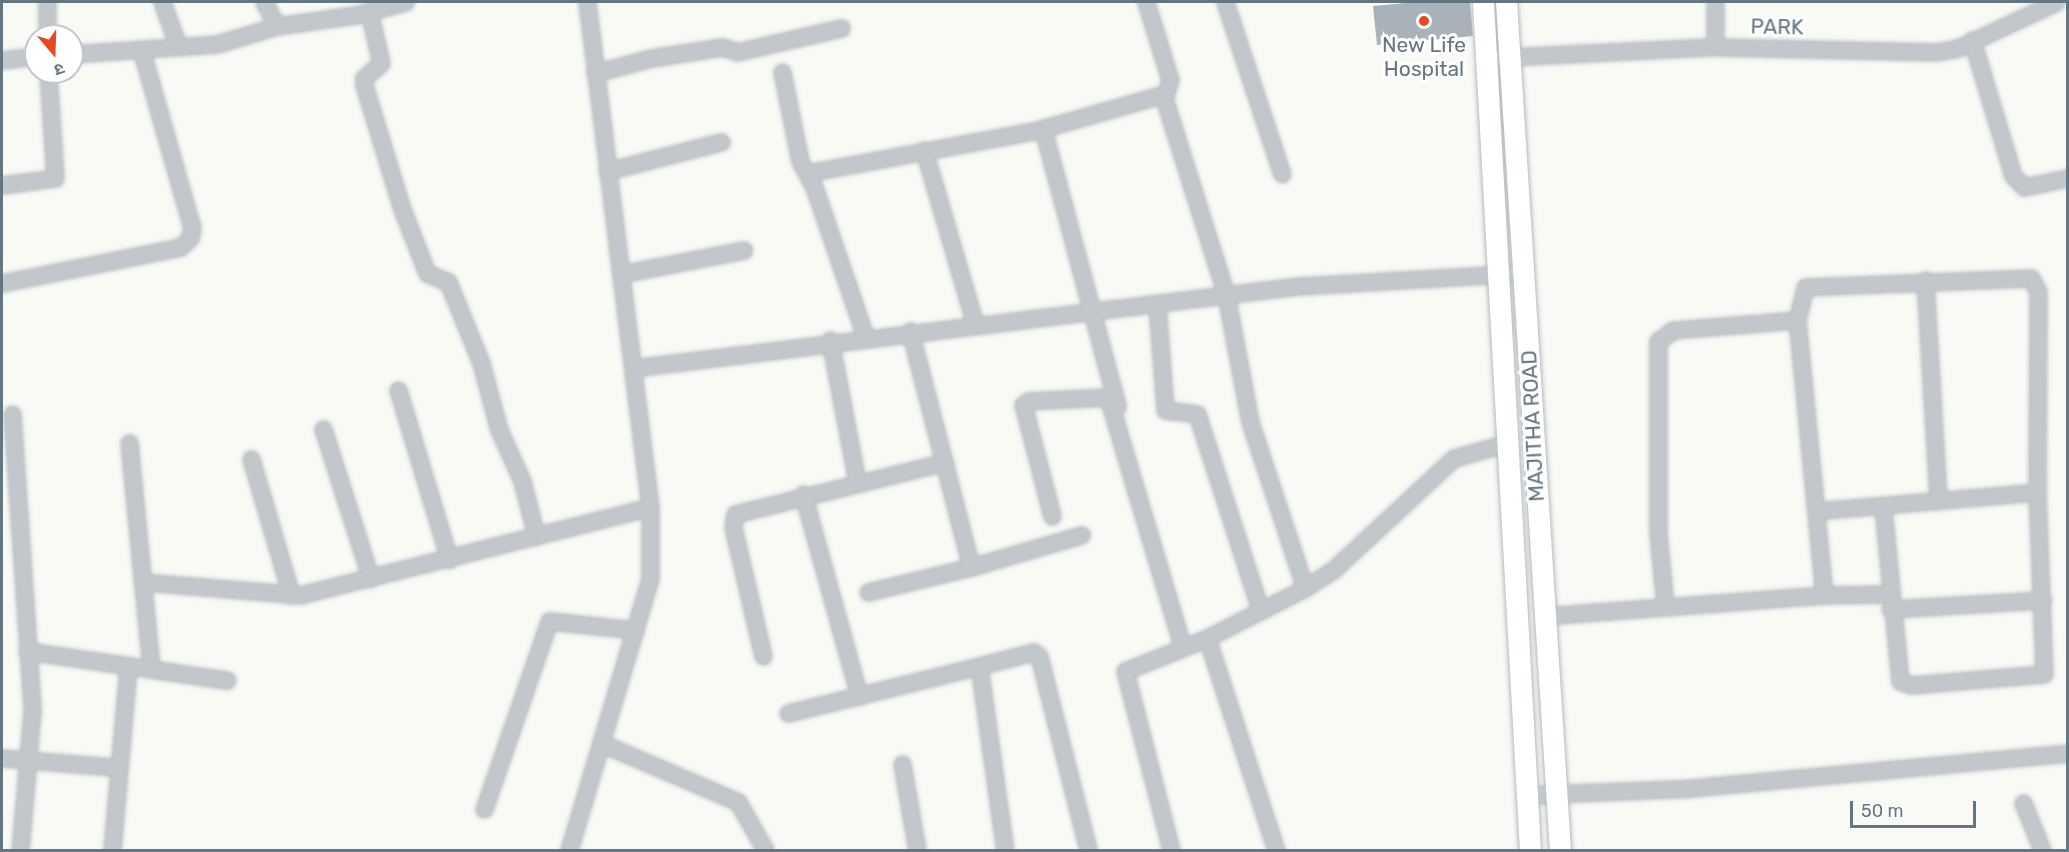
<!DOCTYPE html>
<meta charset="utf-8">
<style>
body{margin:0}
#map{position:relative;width:2069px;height:852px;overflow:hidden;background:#f9f9f6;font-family:Rubik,"Noto Sans Devanagari",sans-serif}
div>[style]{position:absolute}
.building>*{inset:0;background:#a9b2b8}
.roads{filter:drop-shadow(0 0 2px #b4bbbf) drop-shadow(0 0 2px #b4bbbf)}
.street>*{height:15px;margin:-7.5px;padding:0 7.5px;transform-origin:7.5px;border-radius:7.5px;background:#c2c7cb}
.secondary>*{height:21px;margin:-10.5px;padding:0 10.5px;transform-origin:10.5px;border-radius:10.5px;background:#fff}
.dots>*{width:16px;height:16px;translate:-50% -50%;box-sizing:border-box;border:3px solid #fff;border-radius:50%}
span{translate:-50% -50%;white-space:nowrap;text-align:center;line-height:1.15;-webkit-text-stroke:6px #fff;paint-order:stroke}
.street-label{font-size:21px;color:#637682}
.poi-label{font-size:21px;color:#637682}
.frame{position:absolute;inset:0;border:3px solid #637682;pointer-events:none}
.north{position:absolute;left:24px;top:24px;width:60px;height:60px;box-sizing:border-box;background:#fff;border:2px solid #c1c8cd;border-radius:50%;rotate:161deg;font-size:16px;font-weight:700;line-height:24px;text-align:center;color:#637682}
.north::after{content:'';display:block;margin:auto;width:21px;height:27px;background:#ea4825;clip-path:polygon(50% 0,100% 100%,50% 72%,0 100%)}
.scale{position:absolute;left:1850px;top:801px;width:126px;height:27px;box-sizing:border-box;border:3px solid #637682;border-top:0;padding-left:8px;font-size:18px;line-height:21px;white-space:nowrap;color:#637682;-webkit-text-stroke:4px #fff;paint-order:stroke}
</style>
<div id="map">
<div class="building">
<div style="clip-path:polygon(1417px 2px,1470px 2px,1473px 36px,1377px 45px,1373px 6px)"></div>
</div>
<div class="roads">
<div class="street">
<div style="left:162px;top:2px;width:47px;rotate:70deg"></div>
<div style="left:264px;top:2px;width:27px;rotate:62deg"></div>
<div style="left:1146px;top:2px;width:82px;rotate:72.9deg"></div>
<div style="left:1170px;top:80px;width:19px;rotate:108deg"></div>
<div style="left:1164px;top:98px;width:207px;rotate:72.5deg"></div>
<div style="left:1226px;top:295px;width:129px;rotate:79.3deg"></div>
<div style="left:1250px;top:422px;width:175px;rotate:71.7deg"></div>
<div style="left:1305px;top:588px;width:35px;rotate:-33deg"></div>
<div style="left:1334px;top:569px;width:163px;rotate:-42.8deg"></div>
<div style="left:1454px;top:458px;width:55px;rotate:-15.8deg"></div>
<div style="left:1225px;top:2px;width:181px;rotate:71.7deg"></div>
<div style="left:1715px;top:2px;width:45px;rotate:90deg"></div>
<div style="left:369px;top:11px;width:53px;rotate:77deg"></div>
<div style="left:381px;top:63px;width:23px;rotate:139deg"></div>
<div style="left:364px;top:78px;width:7px;rotate:90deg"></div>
<div style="left:364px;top:85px;width:130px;rotate:73deg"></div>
<div style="left:402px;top:209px;width:69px;rotate:68.7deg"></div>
<div style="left:427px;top:273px;width:23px;rotate:23deg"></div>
<div style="left:448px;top:282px;width:87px;rotate:67.8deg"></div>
<div style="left:481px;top:363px;width:69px;rotate:75deg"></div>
<div style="left:499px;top:430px;width:56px;rotate:65.7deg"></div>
<div style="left:522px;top:481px;width:57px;rotate:75.7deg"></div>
<div style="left:47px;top:36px;width:34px;rotate:-90deg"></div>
<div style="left:1972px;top:40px;width:142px;rotate:73.2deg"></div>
<div style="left:2013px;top:176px;width:16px;rotate:45deg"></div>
<div style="left:2024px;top:187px;width:45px;rotate:-11.6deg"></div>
<div style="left:72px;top:54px;width:145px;rotate:-3.9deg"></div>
<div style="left:217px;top:44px;width:63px;rotate:-16.7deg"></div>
<div style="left:277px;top:26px;width:79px;rotate:-8deg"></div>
<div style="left:355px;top:15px;width:52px;rotate:-14.6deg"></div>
<div style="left:1487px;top:58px;width:228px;rotate:-2.8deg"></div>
<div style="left:1715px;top:47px;width:221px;rotate:1.3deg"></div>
<div style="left:1936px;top:52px;width:22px;rotate:-10deg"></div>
<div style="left:1958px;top:48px;width:108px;rotate:-25.1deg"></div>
<div style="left:2px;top:60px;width:34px;rotate:-7deg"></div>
<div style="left:782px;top:72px;width:91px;rotate:78.6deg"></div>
<div style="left:800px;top:161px;width:30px;rotate:62deg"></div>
<div style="left:814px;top:187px;width:157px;rotate:71.1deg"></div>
<div style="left:595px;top:73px;width:58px;rotate:-15deg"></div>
<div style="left:651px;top:58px;width:72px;rotate:-8.8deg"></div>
<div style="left:722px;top:47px;width:16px;rotate:18deg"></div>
<div style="left:737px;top:52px;width:107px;rotate:-13deg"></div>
<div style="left:1043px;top:129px;width:287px;rotate:75deg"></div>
<div style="left:924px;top:150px;width:181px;rotate:73.7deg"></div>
<div style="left:607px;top:171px;width:118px;rotate:-14.3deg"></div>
<div style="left:807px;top:173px;width:235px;rotate:-10.5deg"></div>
<div style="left:1038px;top:130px;width:131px;rotate:-15.9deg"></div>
<div style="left:2px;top:185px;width:53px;rotate:-7.5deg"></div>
<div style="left:55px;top:178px;width:106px;rotate:-93.8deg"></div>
<div style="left:621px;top:274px;width:125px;rotate:-11deg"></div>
<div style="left:1925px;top:280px;width:221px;rotate:86.6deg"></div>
<div style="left:2px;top:283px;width:182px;rotate:-11.4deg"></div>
<div style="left:180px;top:247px;width:13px;rotate:-42deg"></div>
<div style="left:190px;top:238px;width:10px;rotate:-79deg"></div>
<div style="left:192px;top:228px;width:186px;rotate:-105.9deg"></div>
<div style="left:1157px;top:305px;width:105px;rotate:85.6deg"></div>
<div style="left:1165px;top:410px;width:32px;rotate:7deg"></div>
<div style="left:1197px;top:414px;width:205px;rotate:72.1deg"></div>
<div style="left:910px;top:331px;width:244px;rotate:75.5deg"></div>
<div style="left:971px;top:567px;width:115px;rotate:-16.2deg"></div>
<div style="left:830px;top:340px;width:145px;rotate:79.2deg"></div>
<div style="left:633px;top:368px;width:670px;rotate:-7.03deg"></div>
<div style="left:1298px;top:286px;width:225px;rotate:-3.3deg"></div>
<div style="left:398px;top:390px;width:177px;rotate:73.2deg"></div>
<div style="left:12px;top:414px;width:298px;rotate:86.1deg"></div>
<div style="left:32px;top:711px;width:140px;rotate:94.9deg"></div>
<div style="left:323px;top:429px;width:157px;rotate:72.3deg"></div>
<div style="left:129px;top:443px;width:227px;rotate:84.4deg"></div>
<div style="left:251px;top:459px;width:142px;rotate:73.6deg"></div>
<div style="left:803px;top:494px;width:210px;rotate:74.5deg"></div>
<div style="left:1816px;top:511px;width:222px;rotate:-4.9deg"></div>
<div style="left:1052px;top:516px;width:115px;rotate:-104.6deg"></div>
<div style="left:1023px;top:405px;width:6px;rotate:-39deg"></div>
<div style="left:1028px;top:401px;width:80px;rotate:-2.9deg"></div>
<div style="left:1108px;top:397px;width:260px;rotate:73.4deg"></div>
<div style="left:143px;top:582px;width:158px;rotate:4.7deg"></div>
<div style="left:300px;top:595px;width:361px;rotate:-14.1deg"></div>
<div style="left:868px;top:592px;width:106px;rotate:-13.6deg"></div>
<div style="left:1824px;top:595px;width:276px;rotate:-95.6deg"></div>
<div style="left:1797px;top:320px;width:34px;rotate:-76deg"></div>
<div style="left:1805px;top:287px;width:226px;rotate:-2.3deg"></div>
<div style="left:2031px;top:278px;width:16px;rotate:63deg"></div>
<div style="left:2038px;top:292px;width:200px;rotate:90.3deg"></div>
<div style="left:2037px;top:492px;width:182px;rotate:87.8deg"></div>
<div style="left:2044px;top:674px;width:134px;rotate:175.3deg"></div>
<div style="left:1910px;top:685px;width:11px;rotate:-158deg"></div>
<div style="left:1900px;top:681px;width:175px;rotate:-95.6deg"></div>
<div style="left:1665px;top:606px;width:73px;rotate:-95.5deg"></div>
<div style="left:1658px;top:533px;width:192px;rotate:-90deg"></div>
<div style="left:1658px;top:341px;width:19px;rotate:-36deg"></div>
<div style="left:1673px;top:330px;width:124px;rotate:-4.6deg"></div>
<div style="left:1890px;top:609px;width:153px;rotate:-3.4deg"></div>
<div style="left:1544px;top:616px;width:281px;rotate:-4.3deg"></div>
<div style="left:1824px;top:595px;width:65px;rotate:-0.9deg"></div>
<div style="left:1207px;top:638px;width:223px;rotate:72deg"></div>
<div style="left:27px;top:651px;width:202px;rotate:8.3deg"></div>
<div style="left:763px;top:656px;width:132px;rotate:-103.1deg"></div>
<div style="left:733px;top:527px;width:13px;rotate:-81deg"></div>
<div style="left:735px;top:514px;width:216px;rotate:-13.9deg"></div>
<div style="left:979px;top:666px;width:56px;rotate:-14.5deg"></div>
<div style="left:1033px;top:652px;width:7px;rotate:34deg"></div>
<div style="left:1039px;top:656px;width:200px;rotate:75.8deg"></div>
<div style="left:788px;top:713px;width:197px;rotate:-13.8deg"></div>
<div style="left:979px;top:666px;width:186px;rotate:82deg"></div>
<div style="left:601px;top:743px;width:149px;rotate:23.3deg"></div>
<div style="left:738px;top:802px;width:55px;rotate:60.6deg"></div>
<div style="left:2px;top:758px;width:113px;rotate:4.6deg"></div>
<div style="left:902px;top:764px;width:87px;rotate:80.1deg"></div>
<div style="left:1527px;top:795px;width:164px;rotate:-2.4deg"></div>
<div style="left:1691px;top:788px;width:379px;rotate:-5.3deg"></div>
<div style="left:2023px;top:803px;width:51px;rotate:68deg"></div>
<div style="left:484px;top:809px;width:199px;rotate:-70.9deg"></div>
<div style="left:549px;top:621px;width:87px;rotate:5.9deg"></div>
<div style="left:112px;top:850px;width:185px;rotate:-85deg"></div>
<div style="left:569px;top:850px;width:283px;rotate:-73.4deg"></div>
<div style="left:650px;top:579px;width:72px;rotate:-90deg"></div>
<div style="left:650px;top:507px;width:509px;rotate:-97.11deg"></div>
<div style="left:1171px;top:850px;width:185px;rotate:-104.4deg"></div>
<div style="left:1125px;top:671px;width:88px;rotate:-21.9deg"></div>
<div style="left:1207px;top:638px;width:110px;rotate:-27deg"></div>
</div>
<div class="secondary">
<div style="left:1483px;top:2px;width:849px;rotate:86.83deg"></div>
<div style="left:1506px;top:2px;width:850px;rotate:86.36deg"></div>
</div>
</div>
<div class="dots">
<div style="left:1424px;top:21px;background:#ea4825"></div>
</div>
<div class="street-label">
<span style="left:1777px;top:27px;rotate:1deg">PARK</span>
<span style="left:1533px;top:426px;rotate:-93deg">MAJITHA ROAD</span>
</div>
<div class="poi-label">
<span style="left:1424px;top:57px">New Life<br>Hospital</span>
</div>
<div class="frame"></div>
<div class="north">उ</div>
<div class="scale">50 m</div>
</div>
